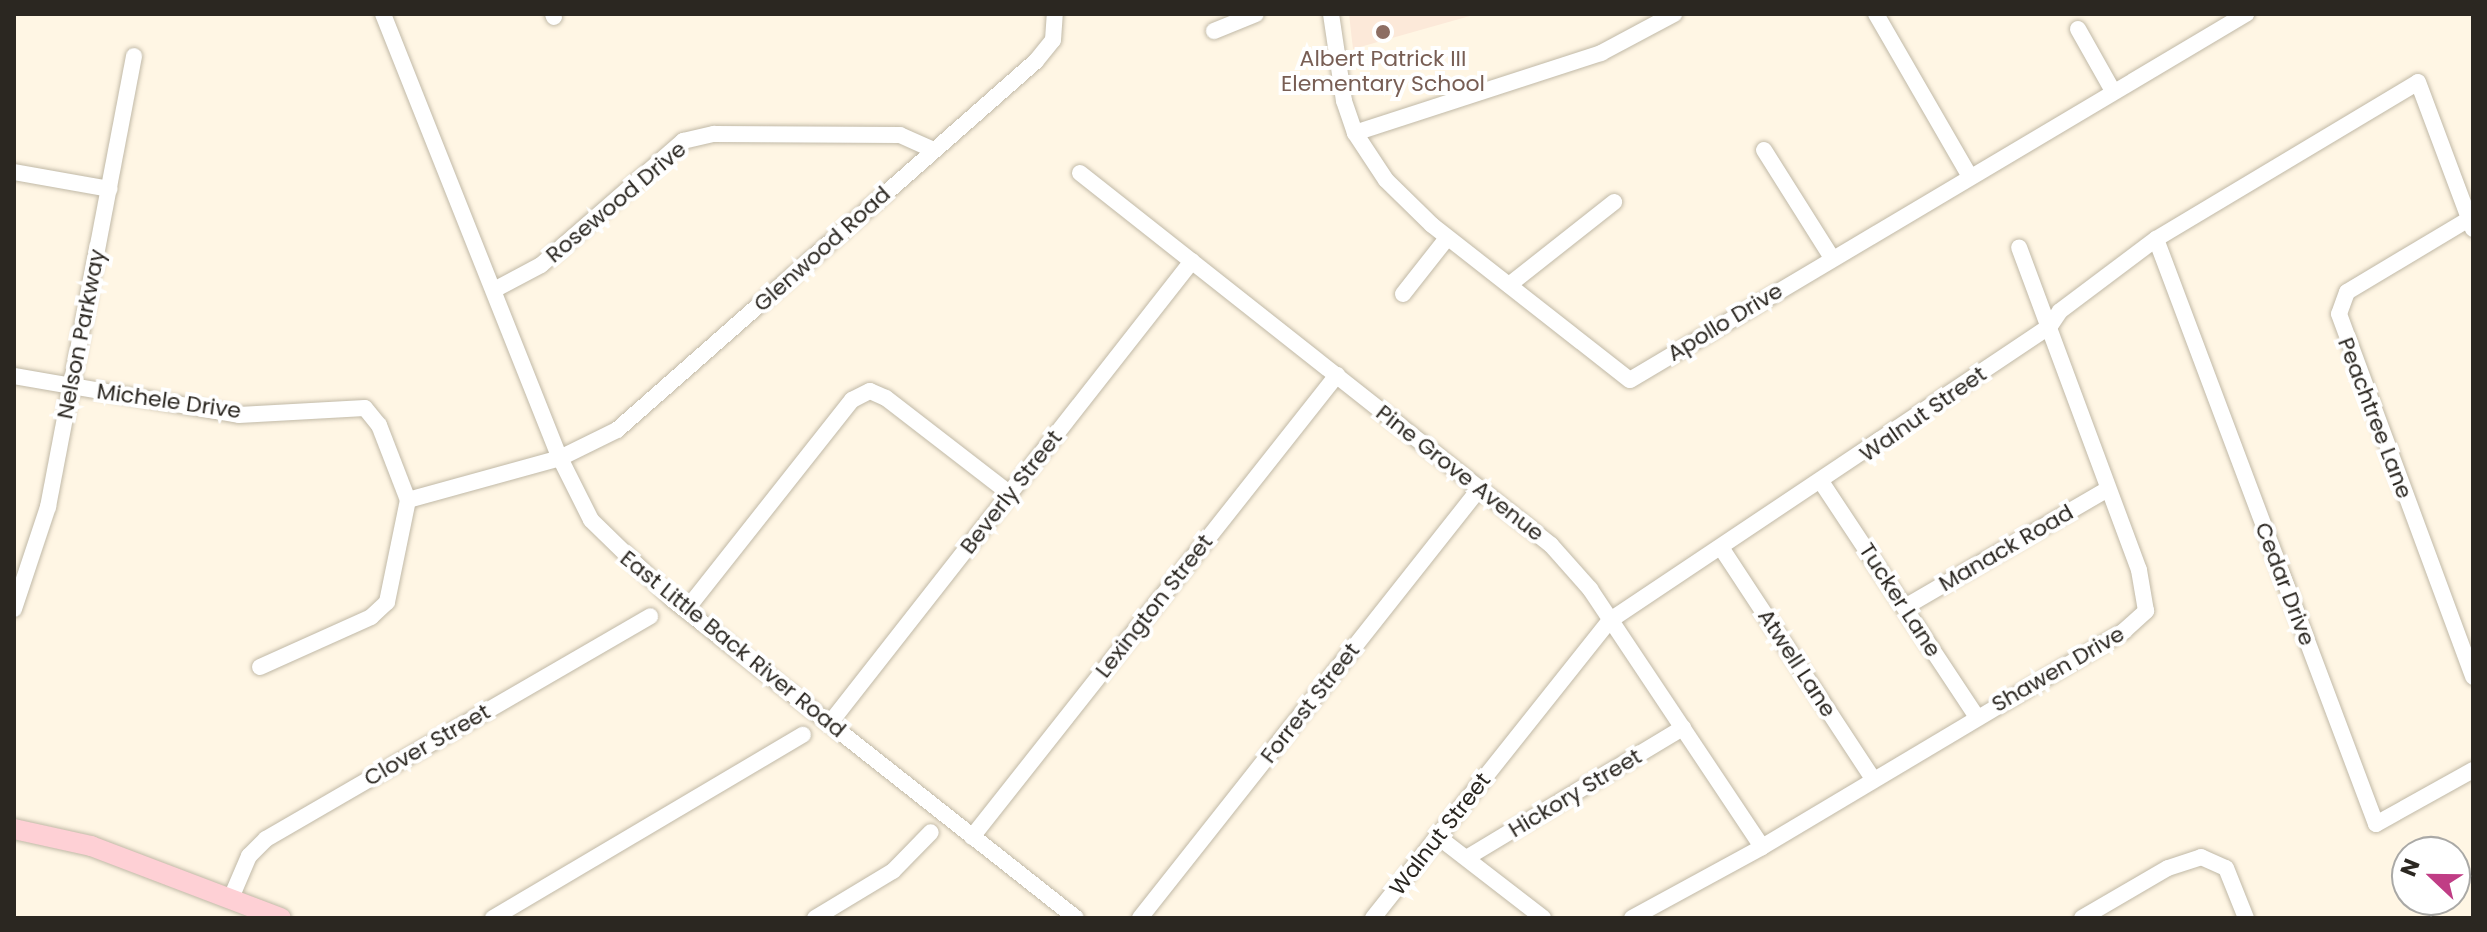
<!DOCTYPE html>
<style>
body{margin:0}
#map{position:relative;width:2487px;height:932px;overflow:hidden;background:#fff6e4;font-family:Poppins,sans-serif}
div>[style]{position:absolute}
.education>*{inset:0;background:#fce9d9}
.roads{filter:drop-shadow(0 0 2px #c1b9a7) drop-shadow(0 0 2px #c1b9a7)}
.minor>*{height:16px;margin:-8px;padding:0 8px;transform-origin:8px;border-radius:8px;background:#fff}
.major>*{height:20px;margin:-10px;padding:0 10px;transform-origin:10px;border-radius:10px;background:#fed0d5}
.dots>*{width:22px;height:22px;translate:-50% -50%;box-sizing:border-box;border:4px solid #fff;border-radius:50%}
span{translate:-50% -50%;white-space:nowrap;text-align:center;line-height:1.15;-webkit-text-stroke:8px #fff;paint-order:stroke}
.education-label{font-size:22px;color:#785e54}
.street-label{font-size:22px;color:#2b2721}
.frame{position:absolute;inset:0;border:16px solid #2b2721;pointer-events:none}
.north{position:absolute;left:2391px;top:836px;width:80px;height:80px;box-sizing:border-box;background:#fff;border:2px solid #aaa9a6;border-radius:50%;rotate:292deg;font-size:22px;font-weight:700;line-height:32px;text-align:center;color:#2b2721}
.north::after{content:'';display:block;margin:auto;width:28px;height:36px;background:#c03d85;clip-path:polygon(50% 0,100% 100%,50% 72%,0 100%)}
</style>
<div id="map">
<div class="education">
<div style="clip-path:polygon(1349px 14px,1477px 14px,1353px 49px)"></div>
</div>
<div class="roads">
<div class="minor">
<div style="left:383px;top:14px;width:478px;rotate:68.3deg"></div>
<div style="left:560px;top:458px;width:69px;rotate:63.4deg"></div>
<div style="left:591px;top:520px;width:115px;rotate:44.3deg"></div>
<div style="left:673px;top:600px;width:513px;rotate:38.28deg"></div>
<div style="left:553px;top:14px;width:3px;rotate:72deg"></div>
<div style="left:1331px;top:14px;width:88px;rotate:81.5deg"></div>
<div style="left:1344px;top:101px;width:34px;rotate:71deg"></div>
<div style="left:1355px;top:133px;width:56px;rotate:56.6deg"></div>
<div style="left:1386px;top:180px;width:64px;rotate:44.4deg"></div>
<div style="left:1432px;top:225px;width:251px;rotate:38.1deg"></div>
<div style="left:1630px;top:380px;width:717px;rotate:-30.72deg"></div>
<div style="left:1876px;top:14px;width:188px;rotate:60deg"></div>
<div style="left:2078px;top:29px;width:71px;rotate:60.6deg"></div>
<div style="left:1214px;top:31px;width:45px;rotate:-22deg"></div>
<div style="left:1355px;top:133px;width:259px;rotate:-18deg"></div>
<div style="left:1601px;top:53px;width:83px;rotate:-28.1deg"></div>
<div style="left:1764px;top:150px;width:128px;rotate:57.8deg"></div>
<div style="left:14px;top:172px;width:97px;rotate:10.1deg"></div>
<div style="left:1080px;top:173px;width:600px;rotate:38.3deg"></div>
<div style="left:1551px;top:545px;width:59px;rotate:48.4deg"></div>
<div style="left:1590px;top:589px;width:310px;rotate:56.3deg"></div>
<div style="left:2469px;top:219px;width:142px;rotate:149.1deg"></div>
<div style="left:2347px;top:292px;width:23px;rotate:110deg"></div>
<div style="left:2339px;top:314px;width:387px;rotate:69.7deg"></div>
<div style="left:2156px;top:239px;width:625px;rotate:69.39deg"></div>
<div style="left:2376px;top:824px;width:111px;rotate:-29.1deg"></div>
<div style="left:1509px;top:285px;width:134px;rotate:-38.3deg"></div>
<div style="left:494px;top:290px;width:53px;rotate:-28deg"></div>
<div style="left:541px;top:265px;width:189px;rotate:-41.1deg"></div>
<div style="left:683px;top:141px;width:32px;rotate:-13deg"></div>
<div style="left:714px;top:134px;width:186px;rotate:0.3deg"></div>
<div style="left:900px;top:135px;width:34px;rotate:24deg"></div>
<div style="left:1403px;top:294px;width:71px;rotate:-51.8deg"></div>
<div style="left:14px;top:376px;width:228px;rotate:9.8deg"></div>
<div style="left:239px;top:415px;width:126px;rotate:-3.2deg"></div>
<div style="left:365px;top:408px;width:22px;rotate:51deg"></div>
<div style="left:379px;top:425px;width:80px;rotate:68.9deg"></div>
<div style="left:1822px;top:483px;width:281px;rotate:56.5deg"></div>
<div style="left:1722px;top:549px;width:273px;rotate:56.7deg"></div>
<div style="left:1905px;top:607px;width:235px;rotate:-30.2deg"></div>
<div style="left:14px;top:609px;width:108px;rotate:-71.6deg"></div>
<div style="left:48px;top:507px;width:459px;rotate:-79.2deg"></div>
<div style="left:686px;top:610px;width:268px;rotate:-51.7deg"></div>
<div style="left:852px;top:400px;width:20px;rotate:-27deg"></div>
<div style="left:870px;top:391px;width:17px;rotate:24deg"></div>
<div style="left:886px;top:398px;width:157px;rotate:37.7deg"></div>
<div style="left:260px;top:667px;width:122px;rotate:-24.2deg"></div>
<div style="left:371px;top:617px;width:22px;rotate:-43deg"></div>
<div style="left:387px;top:602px;width:104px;rotate:-78.4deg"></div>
<div style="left:408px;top:500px;width:158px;rotate:-15.4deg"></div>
<div style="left:560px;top:458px;width:64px;rotate:-26.2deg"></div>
<div style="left:617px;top:430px;width:558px;rotate:-41.37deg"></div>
<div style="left:1036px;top:61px;width:27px;rotate:-51deg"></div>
<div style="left:1053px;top:40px;width:26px;rotate:-86deg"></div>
<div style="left:830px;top:723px;width:587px;rotate:-51.92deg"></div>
<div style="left:1437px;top:836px;width:134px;rotate:37.7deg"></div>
<div style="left:972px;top:837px;width:589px;rotate:-51.69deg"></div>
<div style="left:1468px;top:857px;width:251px;rotate:-31deg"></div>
<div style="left:231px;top:898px;width:46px;rotate:-66.8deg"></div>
<div style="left:249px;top:856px;width:24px;rotate:-45deg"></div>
<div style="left:266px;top:839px;width:444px;rotate:-30.1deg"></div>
<div style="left:493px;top:918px;width:360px;rotate:-30.6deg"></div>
<div style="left:815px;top:918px;width:91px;rotate:-31.1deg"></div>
<div style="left:893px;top:871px;width:54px;rotate:-45.7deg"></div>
<div style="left:1140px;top:918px;width:548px;rotate:-51.67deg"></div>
<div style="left:1373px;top:918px;width:379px;rotate:-51.5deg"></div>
<div style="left:1609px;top:621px;width:531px;rotate:-33.78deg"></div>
<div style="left:2050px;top:326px;width:18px;rotate:-56deg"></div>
<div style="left:2060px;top:311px;width:120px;rotate:-36.9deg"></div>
<div style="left:2156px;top:239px;width:305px;rotate:-30.9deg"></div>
<div style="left:2418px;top:82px;width:157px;rotate:69.5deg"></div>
<div style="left:1632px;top:918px;width:148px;rotate:-28.6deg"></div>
<div style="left:1762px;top:847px;width:422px;rotate:-30.8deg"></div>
<div style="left:2124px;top:631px;width:30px;rotate:-42deg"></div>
<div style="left:2146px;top:611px;width:42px;rotate:-99.7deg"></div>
<div style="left:2139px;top:570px;width:344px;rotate:-110.4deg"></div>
<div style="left:2082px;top:918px;width:99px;rotate:-30.2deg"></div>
<div style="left:2168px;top:868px;width:35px;rotate:-18deg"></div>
<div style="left:2201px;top:857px;width:27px;rotate:24deg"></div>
<div style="left:2226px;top:868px;width:54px;rotate:68.2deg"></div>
</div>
<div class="major">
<div style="left:14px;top:829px;width:79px;rotate:12.4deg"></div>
<div style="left:91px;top:846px;width:203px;rotate:20.8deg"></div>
</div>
</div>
<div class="dots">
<div style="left:1383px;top:32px;background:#8d6e63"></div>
</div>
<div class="education-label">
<span style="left:1383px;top:71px">Albert Patrick III<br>Elementary School</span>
</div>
<div class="street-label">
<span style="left:616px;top:202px;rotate:-40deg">Rosewood Drive</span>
<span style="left:822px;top:249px;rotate:-42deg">Glenwood Road</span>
<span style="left:1725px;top:322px;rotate:-31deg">Apollo Drive</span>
<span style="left:81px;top:334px;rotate:-79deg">Nelson Parkway</span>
<span style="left:169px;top:401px;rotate:8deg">Michele Drive</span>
<span style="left:1923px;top:414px;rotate:-35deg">Walnut Street</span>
<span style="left:2375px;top:418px;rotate:69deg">Peachtree Lane</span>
<span style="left:1460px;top:473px;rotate:38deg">Pine Grove Avenue</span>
<span style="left:1011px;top:492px;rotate:-52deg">Beverly Street</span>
<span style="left:2006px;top:548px;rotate:-30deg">Manack Road</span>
<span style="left:2285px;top:584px;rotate:69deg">Cedar Drive</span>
<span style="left:1900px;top:600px;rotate:57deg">Tucker Lane</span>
<span style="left:1154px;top:606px;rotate:-52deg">Lexington Street</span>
<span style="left:733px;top:644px;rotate:39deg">East Little Back River Road</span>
<span style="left:1797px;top:663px;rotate:57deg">Atwell Lane</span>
<span style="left:2058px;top:669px;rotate:-30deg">Shawen Drive</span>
<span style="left:1310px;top:703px;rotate:-52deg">Forrest Street</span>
<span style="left:427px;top:745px;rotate:-30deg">Clover Street</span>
<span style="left:1575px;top:793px;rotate:-31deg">Hickory Street</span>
<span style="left:1440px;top:834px;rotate:-52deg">Walnut Street</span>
</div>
<div class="frame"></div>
<div class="north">N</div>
</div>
